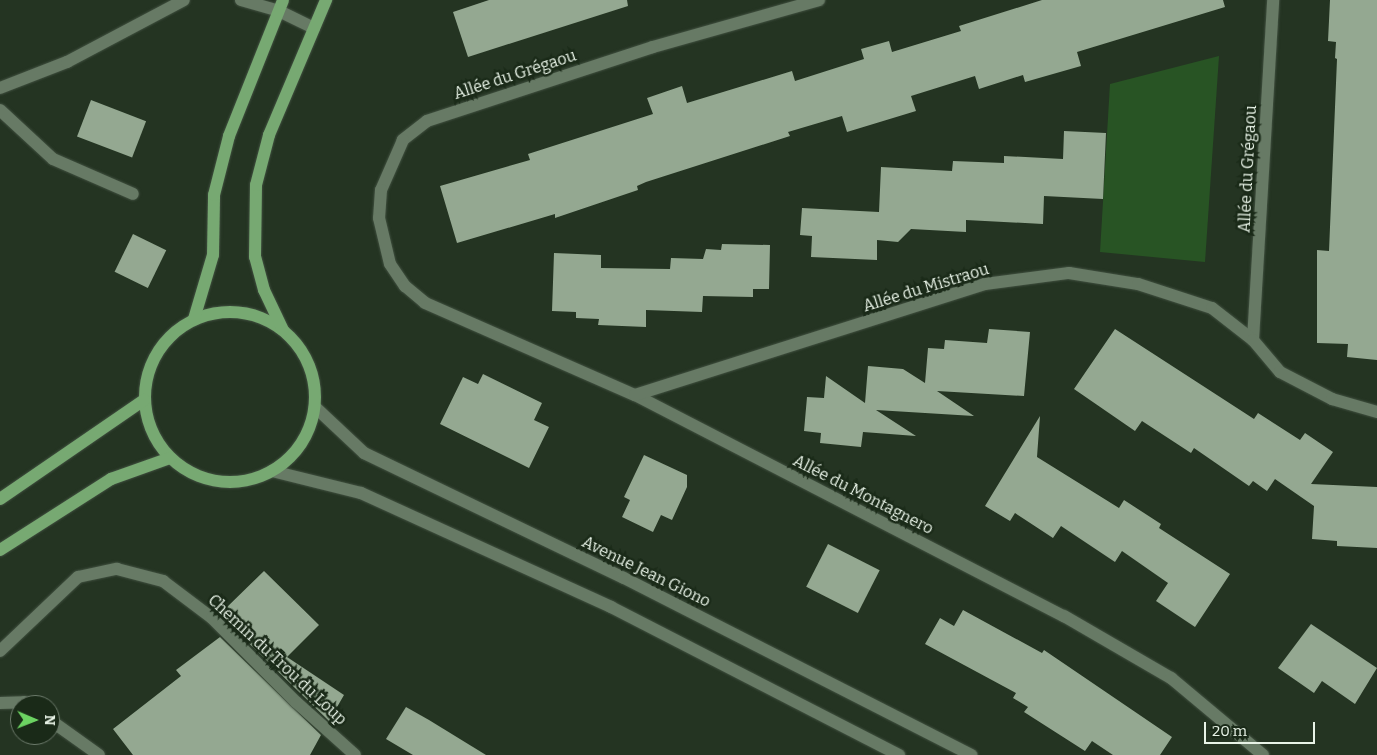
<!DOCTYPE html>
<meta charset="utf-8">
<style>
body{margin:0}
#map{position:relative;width:1377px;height:755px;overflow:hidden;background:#243422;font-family:Bitter,serif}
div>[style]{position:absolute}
.green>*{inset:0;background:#285424}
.building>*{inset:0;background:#94a891;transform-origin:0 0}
.roads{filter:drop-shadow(0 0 1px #415040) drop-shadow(0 0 1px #415040)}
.minor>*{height:12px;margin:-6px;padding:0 6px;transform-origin:6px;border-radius:6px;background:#677a65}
.major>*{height:12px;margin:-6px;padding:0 6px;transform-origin:6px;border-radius:6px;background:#77a972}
.major>.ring{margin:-6px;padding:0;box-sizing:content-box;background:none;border:12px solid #77a972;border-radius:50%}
span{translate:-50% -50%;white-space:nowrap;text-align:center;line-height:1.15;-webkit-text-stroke:5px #1a2a18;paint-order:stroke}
.street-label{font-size:16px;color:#e8f3e7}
.north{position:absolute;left:10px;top:695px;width:50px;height:50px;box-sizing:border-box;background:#1a2a18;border:1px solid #6c7a6b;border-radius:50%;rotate:91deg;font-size:14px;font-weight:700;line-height:20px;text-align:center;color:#e8f3e7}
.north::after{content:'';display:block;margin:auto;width:18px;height:22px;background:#6cd362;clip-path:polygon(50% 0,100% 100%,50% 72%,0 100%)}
.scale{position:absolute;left:1204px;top:722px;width:111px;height:22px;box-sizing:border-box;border:2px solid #e8f3e7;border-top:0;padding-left:6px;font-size:15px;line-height:18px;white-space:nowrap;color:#e8f3e7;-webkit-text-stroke:4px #1a2a18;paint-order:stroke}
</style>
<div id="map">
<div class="green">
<div style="clip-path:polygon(1219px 56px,1205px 262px,1100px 252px,1110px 84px)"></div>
</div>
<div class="building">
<div style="clip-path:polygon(489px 0,627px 0,628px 6px,468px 57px,453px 12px)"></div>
<div style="clip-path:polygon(1042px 0,1223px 0,1225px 7px,1077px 52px,1081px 66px,1025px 82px,1023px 75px,979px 89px,975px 76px,911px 96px,916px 111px,847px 132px,842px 116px,788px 132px,790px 136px,646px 182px,637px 186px,638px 190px,555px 218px,555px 214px,457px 243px,440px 186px,530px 160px,528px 154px,653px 114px,647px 98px,682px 86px,687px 103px,792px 71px,795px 81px,864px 59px,861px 49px,889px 41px,892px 52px,961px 31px,959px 26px)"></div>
<div style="clip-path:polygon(1330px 0,1377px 0,1377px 360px,1347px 357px,1348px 344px,1317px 343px,1317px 250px,1329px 251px,1337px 59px,1335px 58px,1336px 42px,1328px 41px)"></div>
<div style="left:91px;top:100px;width:59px;height:39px;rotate:21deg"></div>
<div style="clip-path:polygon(1064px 131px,1106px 133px,1103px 199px,1044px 196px,1043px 224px,966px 220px,966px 232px,911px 229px,898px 242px,877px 240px,877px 260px,811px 257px,812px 236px,800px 235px,802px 208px,879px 212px,881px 167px,952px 171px,953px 161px,1004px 163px,1004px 156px,1063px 159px)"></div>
<div style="left:133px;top:234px;width:37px;height:42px;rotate:26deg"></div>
<div style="clip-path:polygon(722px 244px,770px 245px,769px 289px,753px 289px,753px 297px,703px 296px,702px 312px,646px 310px,646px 327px,598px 325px,599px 319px,576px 318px,576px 312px,552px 311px,554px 253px,601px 255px,601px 268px,670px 269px,671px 258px,703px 259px,706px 249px,721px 250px)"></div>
<div style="clip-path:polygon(989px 329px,1030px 332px,1024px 396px,937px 391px,974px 416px,876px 410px,916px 436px,863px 432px,861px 447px,820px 443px,821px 433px,804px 431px,807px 397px,824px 398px,826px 376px,865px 403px,868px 366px,903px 369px,925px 383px,928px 348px,944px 349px,945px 340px,987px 343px)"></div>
<div style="clip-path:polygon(1115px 329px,1254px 419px,1258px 413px,1300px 440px,1305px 433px,1333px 452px,1311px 484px,1377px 487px,1377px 548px,1337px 546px,1337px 541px,1312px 539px,1314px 506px,1275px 479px,1267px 491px,1253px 481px,1249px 486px,1194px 448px,1191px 453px,1142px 421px,1135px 431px,1074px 389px)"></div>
<div style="clip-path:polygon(483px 374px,542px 403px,534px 420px,549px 427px,529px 468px,440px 424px,463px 377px,478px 384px)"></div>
<div style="clip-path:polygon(1040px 416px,1037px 457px,1119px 508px,1124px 500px,1161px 524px,1159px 528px,1230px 574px,1195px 627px,1156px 601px,1168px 583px,1122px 551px,1115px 562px,1061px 526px,1053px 538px,1015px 513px,1010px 521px,985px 506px)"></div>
<div style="clip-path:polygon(644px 455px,687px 475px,687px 487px,672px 520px,661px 515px,653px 532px,622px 517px,630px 500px,624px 497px)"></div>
<div style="left:828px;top:544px;width:58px;height:48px;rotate:27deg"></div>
<div style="clip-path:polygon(264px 571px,319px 625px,287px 657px,344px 695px,329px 721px,233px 628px,237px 624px,224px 610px)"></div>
<div style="clip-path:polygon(963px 610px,1042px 653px,1044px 650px,1172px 737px,1160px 755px,1113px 755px,1092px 741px,1085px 751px,1024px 712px,1028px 707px,1013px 698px,1016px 693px,925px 644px,940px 618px,954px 626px)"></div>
<div style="clip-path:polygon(1311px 624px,1377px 668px,1355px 704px,1322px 681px,1314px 693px,1278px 668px)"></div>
<div style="clip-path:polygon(220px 637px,321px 735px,310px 755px,133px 755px,113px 729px,181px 676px,176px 670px)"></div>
<div style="clip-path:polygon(406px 707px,429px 720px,486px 755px,413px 755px,386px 739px)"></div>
</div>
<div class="roads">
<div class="minor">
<div style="left:241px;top:0;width:40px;rotate:16deg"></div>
<div style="left:279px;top:11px;width:39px;rotate:26deg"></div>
<div style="left:819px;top:0;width:173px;rotate:164.2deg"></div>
<div style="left:653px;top:47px;width:238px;rotate:161.9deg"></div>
<div style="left:427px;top:121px;width:31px;rotate:142deg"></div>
<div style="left:403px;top:140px;width:55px;rotate:113.7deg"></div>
<div style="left:381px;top:190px;width:28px;rotate:94deg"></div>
<div style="left:379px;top:218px;width:47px;rotate:76.6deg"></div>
<div style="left:390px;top:264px;width:27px;rotate:56deg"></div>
<div style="left:405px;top:286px;width:26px;rotate:40deg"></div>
<div style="left:425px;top:303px;width:229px;rotate:23.7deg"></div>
<div style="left:635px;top:395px;width:483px;rotate:27.3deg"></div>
<div style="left:1064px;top:616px;width:124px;rotate:30.1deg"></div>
<div style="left:1171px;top:678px;width:120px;rotate:39.9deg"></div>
<div style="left:0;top:88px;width:72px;rotate:-21.2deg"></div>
<div style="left:67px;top:62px;width:132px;rotate:-27.9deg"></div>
<div style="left:0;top:110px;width:72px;rotate:42.8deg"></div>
<div style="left:53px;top:159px;width:87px;rotate:23.6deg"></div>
<div style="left:1253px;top:340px;width:341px;rotate:-86.6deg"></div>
<div style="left:635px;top:395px;width:367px;rotate:-17.6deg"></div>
<div style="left:985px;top:284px;width:85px;rotate:-7.5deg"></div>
<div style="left:1069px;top:273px;width:70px;rotate:9.1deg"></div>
<div style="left:1138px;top:284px;width:78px;rotate:18deg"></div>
<div style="left:1212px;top:308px;width:52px;rotate:38deg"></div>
<div style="left:1253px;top:340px;width:42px;rotate:49.8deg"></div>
<div style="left:1280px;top:372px;width:59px;rotate:27.4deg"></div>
<div style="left:1332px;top:399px;width:47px;rotate:16.1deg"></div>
<div style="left:315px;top:407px;width:67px;rotate:43.2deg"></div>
<div style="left:364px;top:453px;width:288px;rotate:25.7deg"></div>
<div style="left:624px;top:578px;width:390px;rotate:27deg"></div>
<div style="left:272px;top:471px;width:92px;rotate:13.9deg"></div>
<div style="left:361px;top:493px;width:275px;rotate:24.5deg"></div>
<div style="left:611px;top:607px;width:324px;rotate:27.2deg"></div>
<div style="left:0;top:651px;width:108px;rotate:-43.5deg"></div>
<div style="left:78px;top:577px;width:40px;rotate:-12deg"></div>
<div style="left:117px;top:569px;width:48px;rotate:14.6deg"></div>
<div style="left:163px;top:581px;width:61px;rotate:37.1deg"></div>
<div style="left:212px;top:618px;width:119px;rotate:45deg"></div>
<div style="left:296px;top:702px;width:79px;rotate:41.9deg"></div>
<div style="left:0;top:703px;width:24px;rotate:-2deg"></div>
<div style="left:24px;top:702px;width:6px;rotate:31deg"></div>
<div style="left:50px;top:720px;width:60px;rotate:35.5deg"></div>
</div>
<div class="major">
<div class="ring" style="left:145px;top:312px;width:158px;height:158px"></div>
<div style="left:194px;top:319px;width:67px;rotate:-73.5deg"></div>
<div style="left:213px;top:255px;width:60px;rotate:-89deg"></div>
<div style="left:214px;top:195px;width:61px;rotate:-75.7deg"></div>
<div style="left:229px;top:136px;width:146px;rotate:-68.3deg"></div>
<div style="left:283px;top:330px;width:44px;rotate:-115.4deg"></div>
<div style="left:264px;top:290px;width:34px;rotate:-105deg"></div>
<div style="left:255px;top:257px;width:72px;rotate:-89.2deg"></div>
<div style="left:256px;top:185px;width:52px;rotate:-75.4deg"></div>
<div style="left:269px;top:135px;width:147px;rotate:-67.1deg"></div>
<div style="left:0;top:499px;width:175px;rotate:-34.5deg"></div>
<div style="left:0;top:550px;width:132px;rotate:-32.6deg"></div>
<div style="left:111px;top:479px;width:63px;rotate:-19.6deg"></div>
</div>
</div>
<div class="street-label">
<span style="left:515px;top:75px;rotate:-18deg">Allée du Grégaou</span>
<span style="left:1248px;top:169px;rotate:-87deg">Allée du Grégaou</span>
<span style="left:926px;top:288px;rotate:-17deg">Allée du Mistraou</span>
<span style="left:863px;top:495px;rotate:27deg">Allée du Montagnero</span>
<span style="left:646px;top:572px;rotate:26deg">Avenue Jean Giono</span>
<span style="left:277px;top:660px;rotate:43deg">Chemin du Trou du Loup</span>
</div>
<div class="north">N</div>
<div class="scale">20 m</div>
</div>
